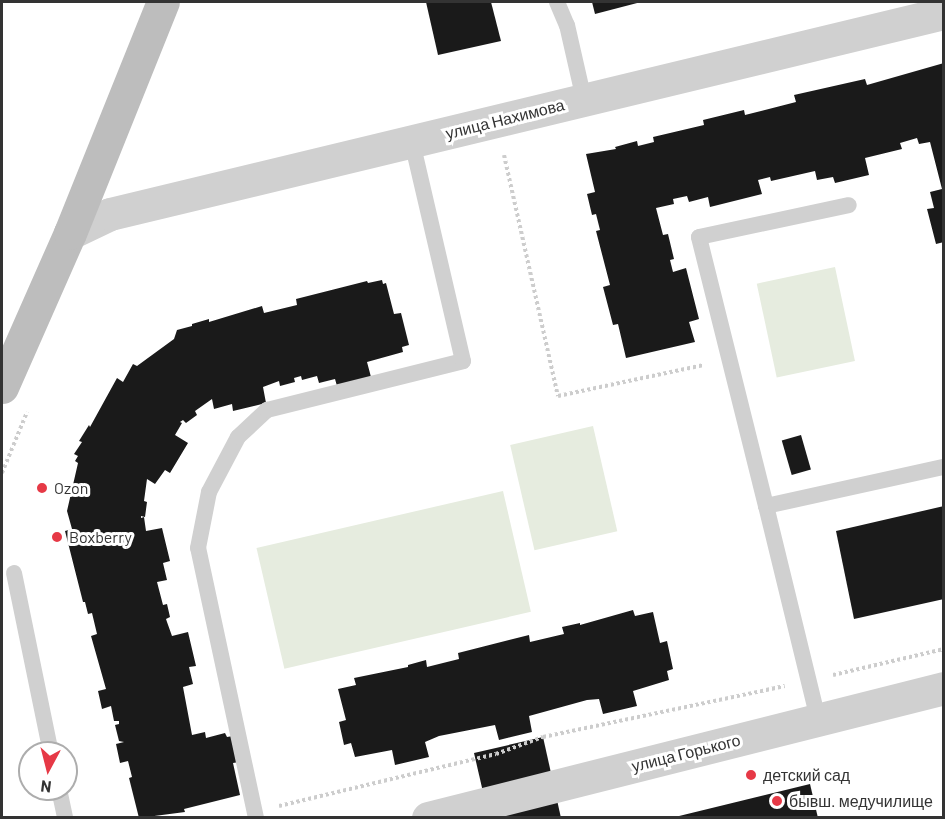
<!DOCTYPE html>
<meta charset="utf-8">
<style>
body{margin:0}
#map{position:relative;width:945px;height:819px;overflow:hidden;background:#fff;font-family:Barlow,sans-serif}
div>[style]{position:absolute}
.green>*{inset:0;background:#e6ecdf;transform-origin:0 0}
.building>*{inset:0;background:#1a1a1a;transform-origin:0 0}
.path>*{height:4px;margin-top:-2px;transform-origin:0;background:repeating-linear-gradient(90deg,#cdcdcd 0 3px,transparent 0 6px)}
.lane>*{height:16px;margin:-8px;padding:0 8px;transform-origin:8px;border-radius:8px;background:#d0d0d0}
.street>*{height:33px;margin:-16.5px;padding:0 16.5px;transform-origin:16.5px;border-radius:16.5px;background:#d0d0d0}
.secondary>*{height:33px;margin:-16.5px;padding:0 16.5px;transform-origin:16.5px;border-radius:16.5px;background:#bdbdbd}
.dots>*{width:16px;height:16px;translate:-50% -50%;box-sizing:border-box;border:3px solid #fff;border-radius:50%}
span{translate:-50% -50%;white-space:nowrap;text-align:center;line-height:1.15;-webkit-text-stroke:6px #fff;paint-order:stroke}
.street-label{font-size:16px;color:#333}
.poi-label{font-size:16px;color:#333}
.left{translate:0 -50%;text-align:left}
.frame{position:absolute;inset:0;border:3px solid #333;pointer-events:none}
.north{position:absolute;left:18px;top:741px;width:60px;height:60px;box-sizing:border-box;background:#fff;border:2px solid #adadad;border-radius:50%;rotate:187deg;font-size:16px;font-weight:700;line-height:24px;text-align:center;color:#333}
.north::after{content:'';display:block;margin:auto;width:21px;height:27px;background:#e63946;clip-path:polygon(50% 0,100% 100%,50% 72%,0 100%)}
</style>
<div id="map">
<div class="green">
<div style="left:835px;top:267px;width:96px;height:80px;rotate:78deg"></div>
<div style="left:593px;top:426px;width:108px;height:85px;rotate:77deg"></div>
<div style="left:503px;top:491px;width:124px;height:253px;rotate:77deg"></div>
</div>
<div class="building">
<div style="clip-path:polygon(426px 2px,491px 2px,501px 41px,438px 55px)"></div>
<div style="clip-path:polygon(592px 2px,641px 2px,595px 14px)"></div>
<div style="clip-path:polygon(944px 63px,944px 242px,936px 244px,927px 209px,934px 208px,930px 192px,942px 189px,930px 142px,919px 144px,917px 138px,900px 143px,902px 149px,865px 158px,869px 175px,835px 183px,833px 177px,817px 180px,815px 171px,771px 181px,770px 177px,758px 180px,762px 194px,710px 207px,708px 197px,689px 202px,687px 196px,673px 199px,674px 204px,656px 208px,663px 235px,668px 234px,674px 259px,670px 260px,673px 272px,686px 268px,699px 319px,689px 322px,695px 342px,626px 358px,618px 324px,613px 325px,603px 287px,610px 285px,596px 231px,600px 230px,596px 214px,592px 215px,587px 194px,595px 192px,586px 154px,616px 149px,615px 147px,637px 141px,638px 146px,654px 142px,653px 137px,704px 125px,703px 120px,744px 110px,745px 115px,796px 102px,794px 95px,865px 79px,867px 85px)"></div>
<div style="clip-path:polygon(382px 280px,383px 284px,386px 283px,394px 314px,401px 313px,409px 345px,402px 347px,403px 352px,367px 362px,371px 377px,337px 386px,335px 379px,319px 383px,317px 376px,302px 380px,301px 376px,294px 378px,295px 382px,280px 386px,279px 381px,263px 387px,266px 403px,233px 411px,232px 404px,214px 409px,212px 399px,195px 411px,197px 415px,186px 423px,183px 420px,180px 422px,182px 423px,175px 435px,188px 443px,170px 473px,165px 470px,155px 484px,147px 479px,144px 501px,147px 502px,145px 517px,141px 516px,141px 518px,144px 517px,146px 531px,162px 528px,170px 561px,163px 563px,167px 580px,157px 582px,163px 605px,167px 604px,170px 617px,166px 619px,167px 622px,172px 636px,188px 632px,196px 666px,189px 667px,193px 684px,183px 687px,192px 735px,205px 732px,206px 738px,225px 733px,227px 737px,233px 736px,239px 762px,233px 763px,240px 795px,184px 809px,185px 812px,139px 818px,129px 778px,132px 777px,128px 761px,120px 763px,116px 744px,124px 742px,119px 741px,115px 725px,119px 724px,119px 721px,114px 721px,111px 706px,102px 709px,98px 691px,106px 689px,91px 636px,97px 634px,92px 613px,88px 614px,85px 602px,83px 602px,65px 531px,72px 529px,67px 511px,78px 463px,75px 461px,78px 456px,74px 454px,82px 442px,79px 441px,89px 425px,90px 427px,117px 378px,123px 382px,133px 364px,137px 366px,174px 339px,177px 330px,192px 326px,192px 324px,209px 319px,209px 322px,262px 306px,264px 313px,297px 305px,296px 299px,367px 281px,368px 283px)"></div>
<div style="left:801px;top:435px;width:36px;height:20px;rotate:74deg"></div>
<div style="clip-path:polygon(944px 506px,944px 599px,854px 619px,836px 531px)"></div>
<div style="clip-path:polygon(633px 610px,635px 616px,653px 612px,660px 643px,667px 641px,673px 669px,667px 671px,669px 680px,633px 691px,637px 706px,603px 714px,599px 699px,587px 700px,529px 716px,532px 732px,499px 740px,495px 725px,439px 736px,425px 742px,429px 757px,395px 765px,392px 750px,355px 757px,351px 743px,344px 745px,339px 722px,346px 720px,338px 689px,356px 685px,354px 678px,408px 667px,408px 665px,426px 660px,427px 667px,459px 659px,458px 653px,529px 635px,530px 642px,564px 634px,562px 627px,580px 623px,580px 625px)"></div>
<div style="clip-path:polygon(543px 737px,561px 818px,489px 818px,474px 753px)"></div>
<div style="clip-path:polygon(810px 784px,818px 818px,675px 818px,675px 817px)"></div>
</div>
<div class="path">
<div style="left:504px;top:155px;width:247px;rotate:77.4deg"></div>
<div style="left:558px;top:396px;width:149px;rotate:-12deg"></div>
<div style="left:2px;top:473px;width:66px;rotate:-67.7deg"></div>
<div style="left:833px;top:675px;width:114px;rotate:-13.2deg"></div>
<div style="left:279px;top:806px;width:223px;rotate:-13.5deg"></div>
<div style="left:496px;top:754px;width:50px;rotate:-19.9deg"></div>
<div style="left:543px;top:737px;width:247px;rotate:-11.9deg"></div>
</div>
<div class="lane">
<div style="left:557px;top:2px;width:25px;rotate:67deg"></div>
<div style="left:567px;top:25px;width:77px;rotate:77.2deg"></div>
<div style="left:766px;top:506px;width:277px;rotate:-104deg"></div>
<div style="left:699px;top:237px;width:153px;rotate:-12deg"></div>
<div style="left:14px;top:573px;width:184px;rotate:78.4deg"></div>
<div style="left:818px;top:719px;width:219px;rotate:-103.7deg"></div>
<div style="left:766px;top:506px;width:182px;rotate:-12.4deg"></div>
<div style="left:59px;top:789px;width:30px;rotate:78deg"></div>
<div style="left:256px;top:818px;width:276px;rotate:-102.1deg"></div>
<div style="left:198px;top:548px;width:57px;rotate:-78.9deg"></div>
<div style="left:209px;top:492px;width:62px;rotate:-62.2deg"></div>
<div style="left:238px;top:437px;width:40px;rotate:-43deg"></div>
<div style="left:267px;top:410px;width:202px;rotate:-14deg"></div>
<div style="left:463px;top:361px;width:226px;rotate:-103.1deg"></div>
</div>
<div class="street">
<div style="left:70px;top:233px;width:44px;rotate:-25.4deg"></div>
<div style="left:110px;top:214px;width:858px;rotate:-13.55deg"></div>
<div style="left:428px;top:818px;width:532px;rotate:-14.14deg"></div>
</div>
<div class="secondary">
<div style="left:2px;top:387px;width:168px;rotate:-66.2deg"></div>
<div style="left:70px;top:233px;width:249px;rotate:-68.1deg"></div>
</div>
<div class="dots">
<div style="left:42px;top:488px;background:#e63946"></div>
<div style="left:57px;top:537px;background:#e63946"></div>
<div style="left:751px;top:775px;background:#e63946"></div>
<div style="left:777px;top:801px;background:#e63946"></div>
</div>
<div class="street-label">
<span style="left:505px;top:119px;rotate:-14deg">улица Нахимова</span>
<span style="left:686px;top:753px;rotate:-14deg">улица Горького</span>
</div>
<div class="poi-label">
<span class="left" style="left:54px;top:488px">Ozon</span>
<span class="left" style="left:69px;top:537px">Boxberry</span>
<span class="left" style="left:763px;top:775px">детский сад</span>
<span class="left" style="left:789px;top:801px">бывш. медучилище</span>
</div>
<div class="frame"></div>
<div class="north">N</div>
</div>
